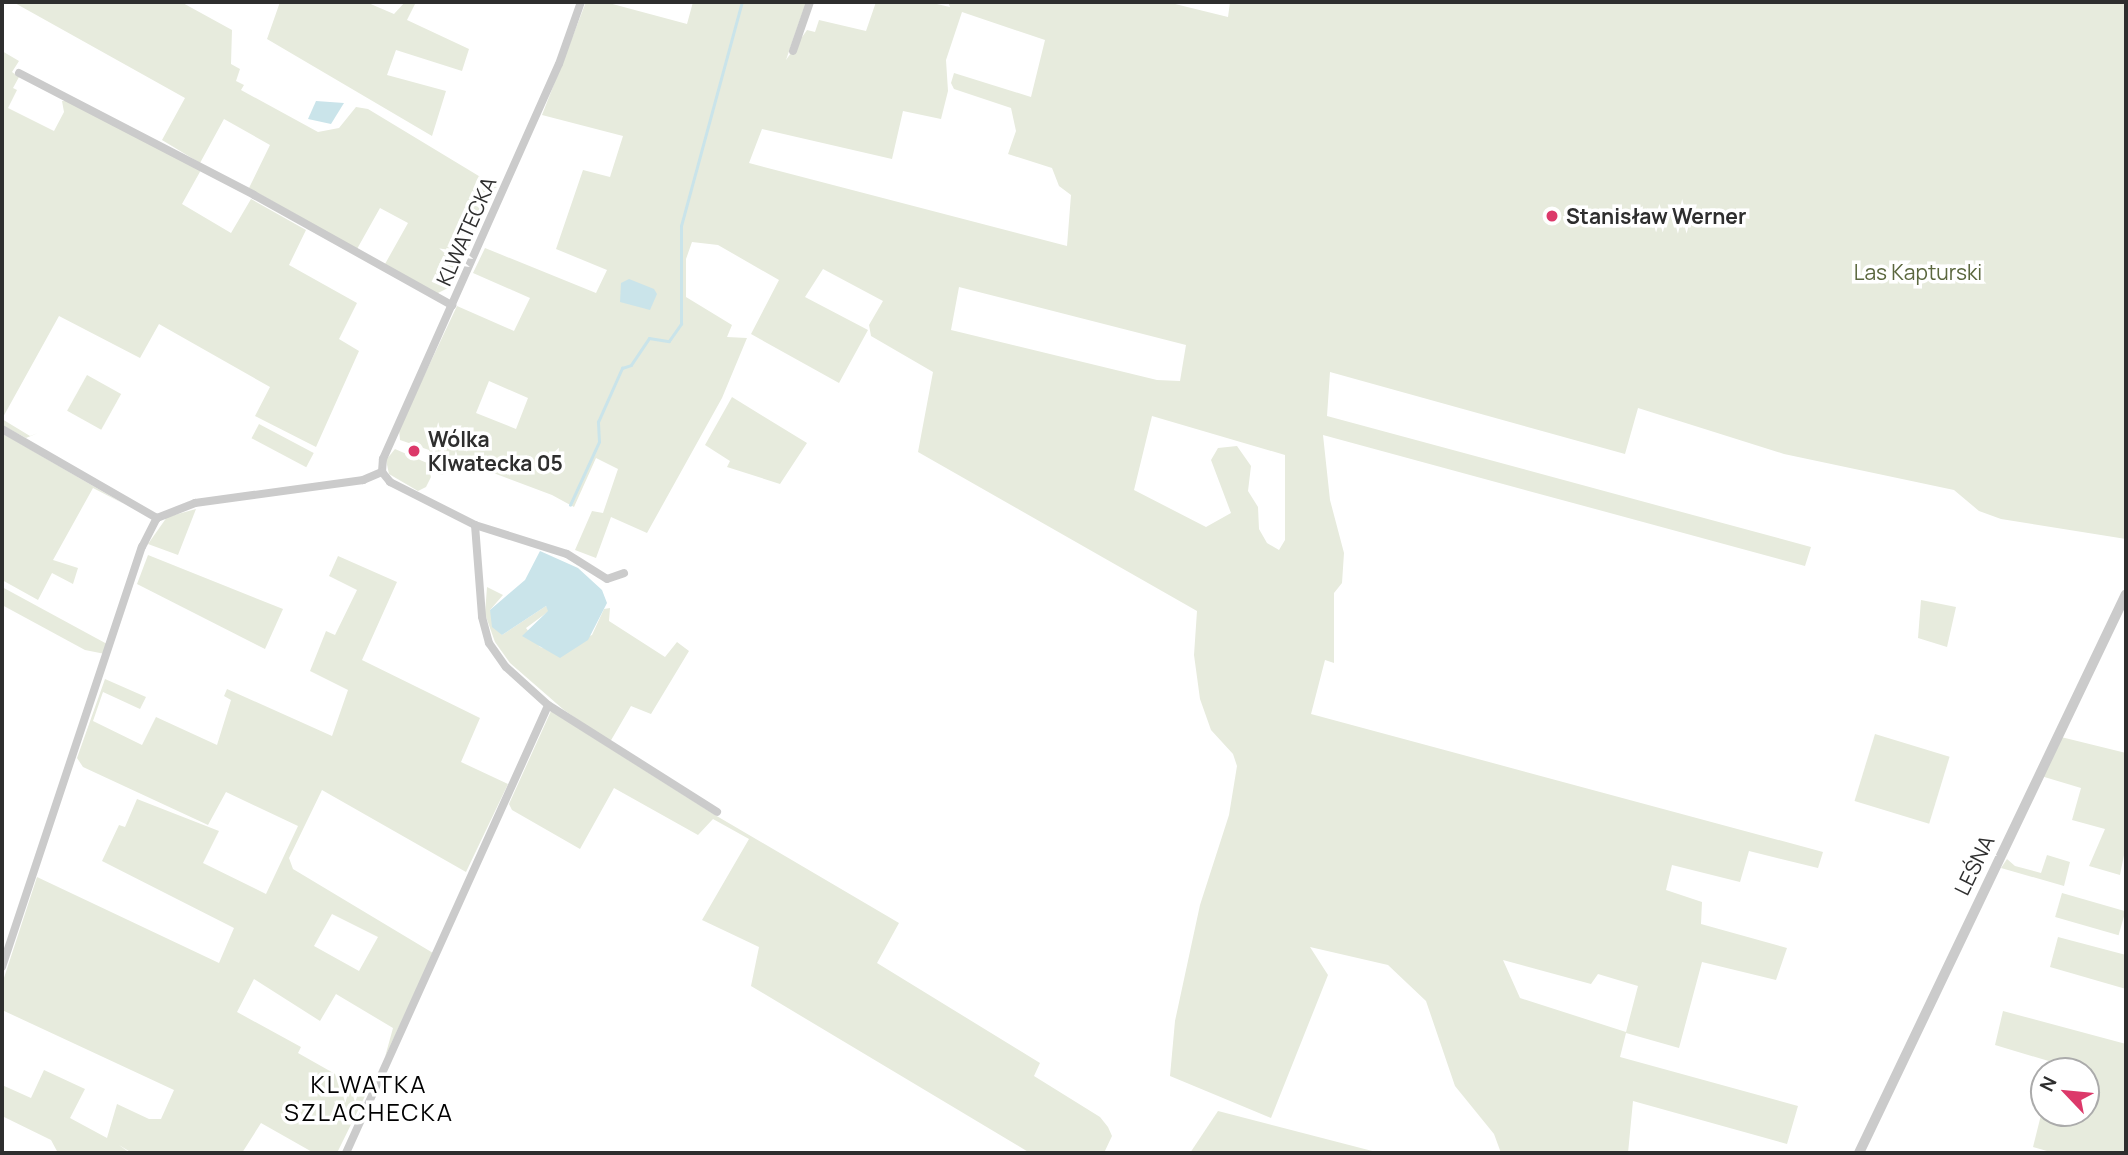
<!DOCTYPE html>
<meta charset="utf-8">
<style>
body{margin:0}
#map{position:relative;width:2128px;height:1155px;overflow:hidden;background:#fff;font-family:Manrope,sans-serif}
div>[style]{position:absolute}
.green>*{inset:0;background:#e7ebdd;transform-origin:0 0}
.water>*{inset:0;background:#cae4ea}
.stream>*{height:2.5px;margin:-1.25px;padding:0 1.25px;transform-origin:1.25px;border-radius:1.25px;background:#cae4ea}
.minor>*{height:8px;margin:-4px;padding:0 4px;transform-origin:4px;border-radius:4px;background:#cbcbcb}
.tertiary>*{height:10px;margin:-5px;padding:0 5px;transform-origin:5px;border-radius:5px;background:#cbcbcb}
.dots>*{width:19px;height:19px;translate:-50% -50%;box-sizing:border-box;border:4px solid #fff;border-radius:50%}
span{translate:-50% -50%;white-space:nowrap;text-align:center;line-height:1.15;-webkit-text-stroke:7px #fff;paint-order:stroke}
.poi-label{font-size:21px;color:#2e2e2e;font-weight:700}
.left{translate:0 -50%;text-align:left}
.street-label{font-size:21px;color:#2e2e2e}
.park-label{font-size:21px;color:#5b673e}
.quarter-label{font-size:24px;color:#000;letter-spacing:2px}
.frame{position:absolute;inset:0;border:4px solid #2e2e2e;pointer-events:none}
.north{position:absolute;left:2030px;top:1057px;width:70px;height:70px;box-sizing:border-box;background:#fff;border:2px solid #ababab;border-radius:50%;rotate:296deg;font-size:19px;font-weight:700;line-height:28px;text-align:center;color:#2e2e2e}
.north::after{content:'';display:block;margin:auto;width:24px;height:32px;background:#dc396a;clip-path:polygon(50% 0,100% 100%,50% 72%,0 100%)}
</style>
<div id="map">
<div class="green">
<div style="clip-path:polygon(13px 2px,181px 2px,232px 30px,231px 64px,240px 69px,236px 81px,244px 85px,241px 90px,318px 132px,339px 128px,356px 107px,368px 109px,497px 187px,450px 287px,436px 294px,385px 264px,408px 223px,380px 208px,357px 249px,249px 188px,270px 145px,224px 119px,200px 163px,162px 140px,185px 98px)"></div>
<div style="clip-path:polygon(280px 2px,366px 2px,394px 14px,405px 2px,416px 2px,407px 20px,469px 49px,462px 71px,396px 50px,387px 75px,446px 91px,432px 136px,267px 39px)"></div>
<div style="clip-path:polygon(evenodd,586px 2px,605px 2px,687px 24px,693px 2px,806px 2px,786px 60px,807px 30px,815px 32px,819px 20px,866px 31px,876px 2px,928px 2px,950px 7px,948px 2px,1167px 2px,1228px 17px,1230px 2px,2126px 2px,2126px 539px,2001px 519px,1979px 511px,1954px 490px,1784px 454px,1638px 408px,1625px 454px,1330px 372px,1327px 416px,1811px 547px,1805px 566px,1323px 435px,1330px 500px,1344px 553px,1342px 583px,1334px 593px,1334px 663px,1325px 660px,1311px 714px,1823px 852px,1818px 868px,1749px 851px,1740px 882px,1672px 865px,1666px 890px,1702px 902px,1701px 924px,1787px 948px,1776px 980px,1702px 962px,1679px 1048px,1626px 1033px,1620px 1057px,1798px 1106px,1787px 1144px,1633px 1101px,1628px 1153px,1501px 1153px,1494px 1134px,1455px 1086px,1426px 1001px,1388px 965px,1310px 947px,1328px 975px,1271px 1118px,1170px 1076px,1175px 1021px,1200px 905px,1229px 815px,1237px 766px,1233px 754px,1211px 730px,1200px 699px,1194px 655px,1197px 611px,918px 452px,933px 372px,871px 336px,869px 325px,883px 301px,823px 269px,805px 297px,868px 330px,839px 383px,751px 334px,779px 280px,718px 245px,692px 242px,686px 259px,686px 297px,732px 325px,727px 337px,747px 338px,722px 398px,647px 533px,611px 517px,596px 558px,575px 550px,592px 511px,603px 513px,618px 469px,596px 458px,574px 507px,552px 495px,451px 457px,443px 475px,439px 474px,429px 450px,400px 440px,399px 429px,457px 306px,514px 331px,530px 298px,473px 273px,485px 248px,596px 293px,607px 270px,556px 249px,583px 170px,610px 177px,623px 136px,542px 115px,586px 2px,962px 12px,1045px 40px,1031px 97px,954px 73px,951px 83px,954px 89px,1011px 108px,1016px 131px,1008px 154px,1052px 168px,1059px 186px,1071px 195px,1067px 246px,749px 163px,762px 129px,892px 159px,903px 111px,941px 119px,948px 91px,946px 60px,962px 12px,586px 2px,959px 287px,1186px 345px,1180px 381px,1157px 380px,951px 330px,959px 287px,586px 2px,489px 381px,528px 398px,516px 429px,476px 413px,489px 381px,586px 2px,1152px 416px,1285px 455px,1285px 540px,1279px 550px,1267px 543px,1259px 529px,1258px 507px,1248px 491px,1251px 466px,1237px 446px,1218px 448px,1211px 460px,1231px 513px,1206px 527px,1134px 490px,1152px 416px,586px 2px,1503px 960px,1591px 984px,1598px 974px,1638px 986px,1626px 1032px,1520px 998px,1503px 960px)"></div>
<div style="clip-path:polygon(2px 51px,19px 61px,12px 72px,19px 77px,13px 88px,17px 90px,8px 108px,54px 131px,64px 112px,62px 101px,70px 101px,201px 170px,182px 204px,231px 233px,251px 199px,306px 230px,289px 265px,357px 303px,339px 339px,359px 351px,316px 447px,255px 416px,270px 387px,159px 324px,140px 358px,59px 316px,2px 419px,30px 436px,38px 433px,26px 438px,2px 425px)"></div>
<div style="left:87px;top:375px;width:39px;height:41px;rotate:29deg"></div>
<div style="clip-path:polygon(732px 397px,807px 443px,780px 484px,727px 467px,730px 461px,705px 445px)"></div>
<div style="left:259px;top:424px;width:62px;height:16px;rotate:28deg"></div>
<div style="clip-path:polygon(2px 433px,124px 504px,93px 488px,53px 560px,78px 568px,73px 584px,52px 573px,38px 600px,2px 580px)"></div>
<div style="clip-path:polygon(395px 449px,427px 463px,431px 477px,426px 487px,418px 491px,389px 474px,386px 460px)"></div>
<div style="clip-path:polygon(196px 509px,178px 555px,148px 544px,167px 517px)"></div>
<div style="clip-path:polygon(148px 555px,283px 609px,265px 649px,137px 584px)"></div>
<div style="clip-path:polygon(evenodd,338px 556px,397px 582px,362px 660px,480px 718px,461px 762px,508px 784px,466px 872px,322px 790px,289px 858px,293px 869px,433px 953px,385px 1057px,393px 1028px,336px 994px,320px 1021px,254px 979px,237px 1012px,301px 1047px,298px 1053px,367px 1092px,337px 1153px,314px 1153px,261px 1123px,242px 1153px,132px 1153px,119px 1145px,130px 1153px,58px 1153px,51px 1140px,2px 1116px,2px 1085px,31px 1098px,44px 1070px,85px 1089px,70px 1118px,107px 1138px,117px 1104px,149px 1119px,161px 1119px,174px 1090px,2px 1010px,2px 984px,37px 877px,219px 963px,234px 928px,102px 861px,119px 825px,125px 827px,137px 799px,219px 831px,203px 863px,266px 894px,298px 826px,226px 792px,208px 825px,83px 767px,77px 758px,105px 679px,146px 697px,140px 709px,103px 692px,93px 721px,142px 745px,156px 717px,217px 745px,231px 700px,224px 696px,227px 689px,332px 736px,348px 690px,310px 671px,326px 631px,335px 635px,357px 590px,329px 576px,338px 556px,332px 914px,378px 937px,359px 971px,314px 946px,332px 914px)"></div>
<div style="clip-path:polygon(2px 587px,107px 644px,105px 654px,85px 650px,2px 605px)"></div>
<div style="clip-path:polygon(487px 587px,503px 595px,490px 610px,502px 635px,546px 606px,549px 611px,526px 628px,540px 647px,550px 650px,592px 635px,604px 609px,610px 608px,609px 621px,665px 657px,677px 642px,689px 651px,651px 714px,631px 706px,610px 742px,564px 710px,510px 663px,495px 642px,485px 614px)"></div>
<div style="clip-path:polygon(1921px 600px,1956px 607px,1947px 647px,1918px 638px)"></div>
<div style="clip-path:polygon(551px 711px,715px 815px,899px 923px,877px 963px,1040px 1063px,1034px 1076px,1100px 1117px,1108px 1127px,1112px 1136px,1104px 1153px,1030px 1153px,751px 986px,759px 947px,702px 920px,749px 839px,713px 819px,698px 835px,614px 788px,580px 849px,512px 810px,509px 804px)"></div>
<div style="left:1875px;top:734px;width:78px;height:70px;rotate:17deg"></div>
<div style="clip-path:polygon(2061px 737px,2126px 753px,2126px 845px,2120px 875px,2089px 866px,2105px 829px,2072px 820px,2081px 788px,2041px 776px)"></div>
<div style="clip-path:polygon(2047px 855px,2070px 862px,2064px 886px,2001px 868px,2007px 859px,2015px 866px,2041px 873px)"></div>
<div style="left:2062px;top:893px;width:66px;height:25px;rotate:16deg"></div>
<div style="clip-path:polygon(2058px 937px,2126px 955px,2126px 989px,2050px 967px)"></div>
<div style="clip-path:polygon(2003px 1011px,2126px 1044px,2126px 1153px,2054px 1153px,2033px 1147px,2044px 1103px,2044px 1113px,2086px 1113px,2086px 1071px,2050px 1071px,2052px 1062px,1995px 1045px)"></div>
<div style="clip-path:polygon(1218px 1111px,1380px 1153px,1190px 1153px)"></div>
</div>
<div class="water">
<div style="clip-path:polygon(316px 101px,344px 103px,331px 124px,308px 119px)"></div>
<div style="clip-path:polygon(629px 279px,654px 289px,657px 294px,650px 310px,620px 302px,621px 283px)"></div>
<div style="clip-path:polygon(540px 551px,578px 568px,602px 590px,607px 603px,588px 640px,560px 658px,522px 636px,548px 611px,546px 606px,502px 635px,492px 627px,490px 610px,525px 580px)"></div>
</div>
<div class="stream">
<div style="left:570px;top:505px;width:69px;rotate:-65.3deg"></div>
<div style="left:599px;top:442px;width:20px;rotate:-93deg"></div>
<div style="left:598px;top:422px;width:59px;rotate:-66deg"></div>
<div style="left:622px;top:368px;width:9px;rotate:-18deg"></div>
<div style="left:631px;top:365px;width:32px;rotate:-56deg"></div>
<div style="left:649px;top:338px;width:20px;rotate:9deg"></div>
<div style="left:669px;top:341px;width:21px;rotate:-55deg"></div>
<div style="left:681px;top:324px;width:98px;rotate:-90deg"></div>
<div style="left:681px;top:226px;width:232px;rotate:-74.8deg"></div>
</div>
<div class="minor">
<div style="left:793px;top:51px;width:52px;rotate:-70.9deg"></div>
<div style="left:19px;top:73px;width:265px;rotate:27.4deg"></div>
<div style="left:254px;top:195px;width:227px;rotate:29.1deg"></div>
<div style="left:2px;top:429px;width:179px;rotate:29.9deg"></div>
<div style="left:382px;top:472px;width:13px;rotate:51deg"></div>
<div style="left:390px;top:482px;width:95px;rotate:26.8deg"></div>
<div style="left:475px;top:525px;width:92px;rotate:85.6deg"></div>
<div style="left:482px;top:617px;width:27px;rotate:75deg"></div>
<div style="left:489px;top:643px;width:29px;rotate:55deg"></div>
<div style="left:506px;top:667px;width:57px;rotate:42.1deg"></div>
<div style="left:548px;top:705px;width:200px;rotate:32.3deg"></div>
<div style="left:382px;top:472px;width:13px;rotate:-86deg"></div>
<div style="left:383px;top:459px;width:432px;rotate:-66deg"></div>
<div style="left:559px;top:64px;width:66px;rotate:-70.5deg"></div>
<div style="left:157px;top:518px;width:41px;rotate:-21.5deg"></div>
<div style="left:195px;top:503px;width:170px;rotate:-7.8deg"></div>
<div style="left:363px;top:480px;width:21px;rotate:-23deg"></div>
<div style="left:475px;top:525px;width:96px;rotate:17.5deg"></div>
<div style="left:567px;top:554px;width:47px;rotate:32deg"></div>
<div style="left:607px;top:579px;width:18px;rotate:-19deg"></div>
<div style="left:2px;top:967px;width:443px;rotate:-71.6deg"></div>
<div style="left:142px;top:547px;width:33px;rotate:-63deg"></div>
<div style="left:346px;top:1153px;width:491px;rotate:-65.7deg"></div>
</div>
<div class="tertiary">
<div style="left:1859px;top:1153px;width:619px;rotate:-64.47deg"></div>
</div>
<div class="dots">
<div style="left:1552px;top:216px;background:#dc396a"></div>
<div style="left:414px;top:451px;background:#dc396a"></div>
</div>
<div class="poi-label">
<span class="left" style="left:1566px;top:216px">Stanisław Werner</span>
<span class="left" style="left:428px;top:451px">Wólka<br>Klwatecka 05</span>
</div>
<div class="street-label">
<span style="left:466px;top:231px;rotate:-66deg">KLWATECKA</span>
<span style="left:1974px;top:865px;rotate:-64deg">LEŚNA</span>
</div>
<div class="park-label">
<span style="left:1918px;top:272px">Las Kapturski</span>
</div>
<div class="quarter-label">
<span style="left:369px;top:1098px">KLWATKA<br>SZLACHECKA</span>
</div>
<div class="frame"></div>
<div class="north">N</div>
</div>
